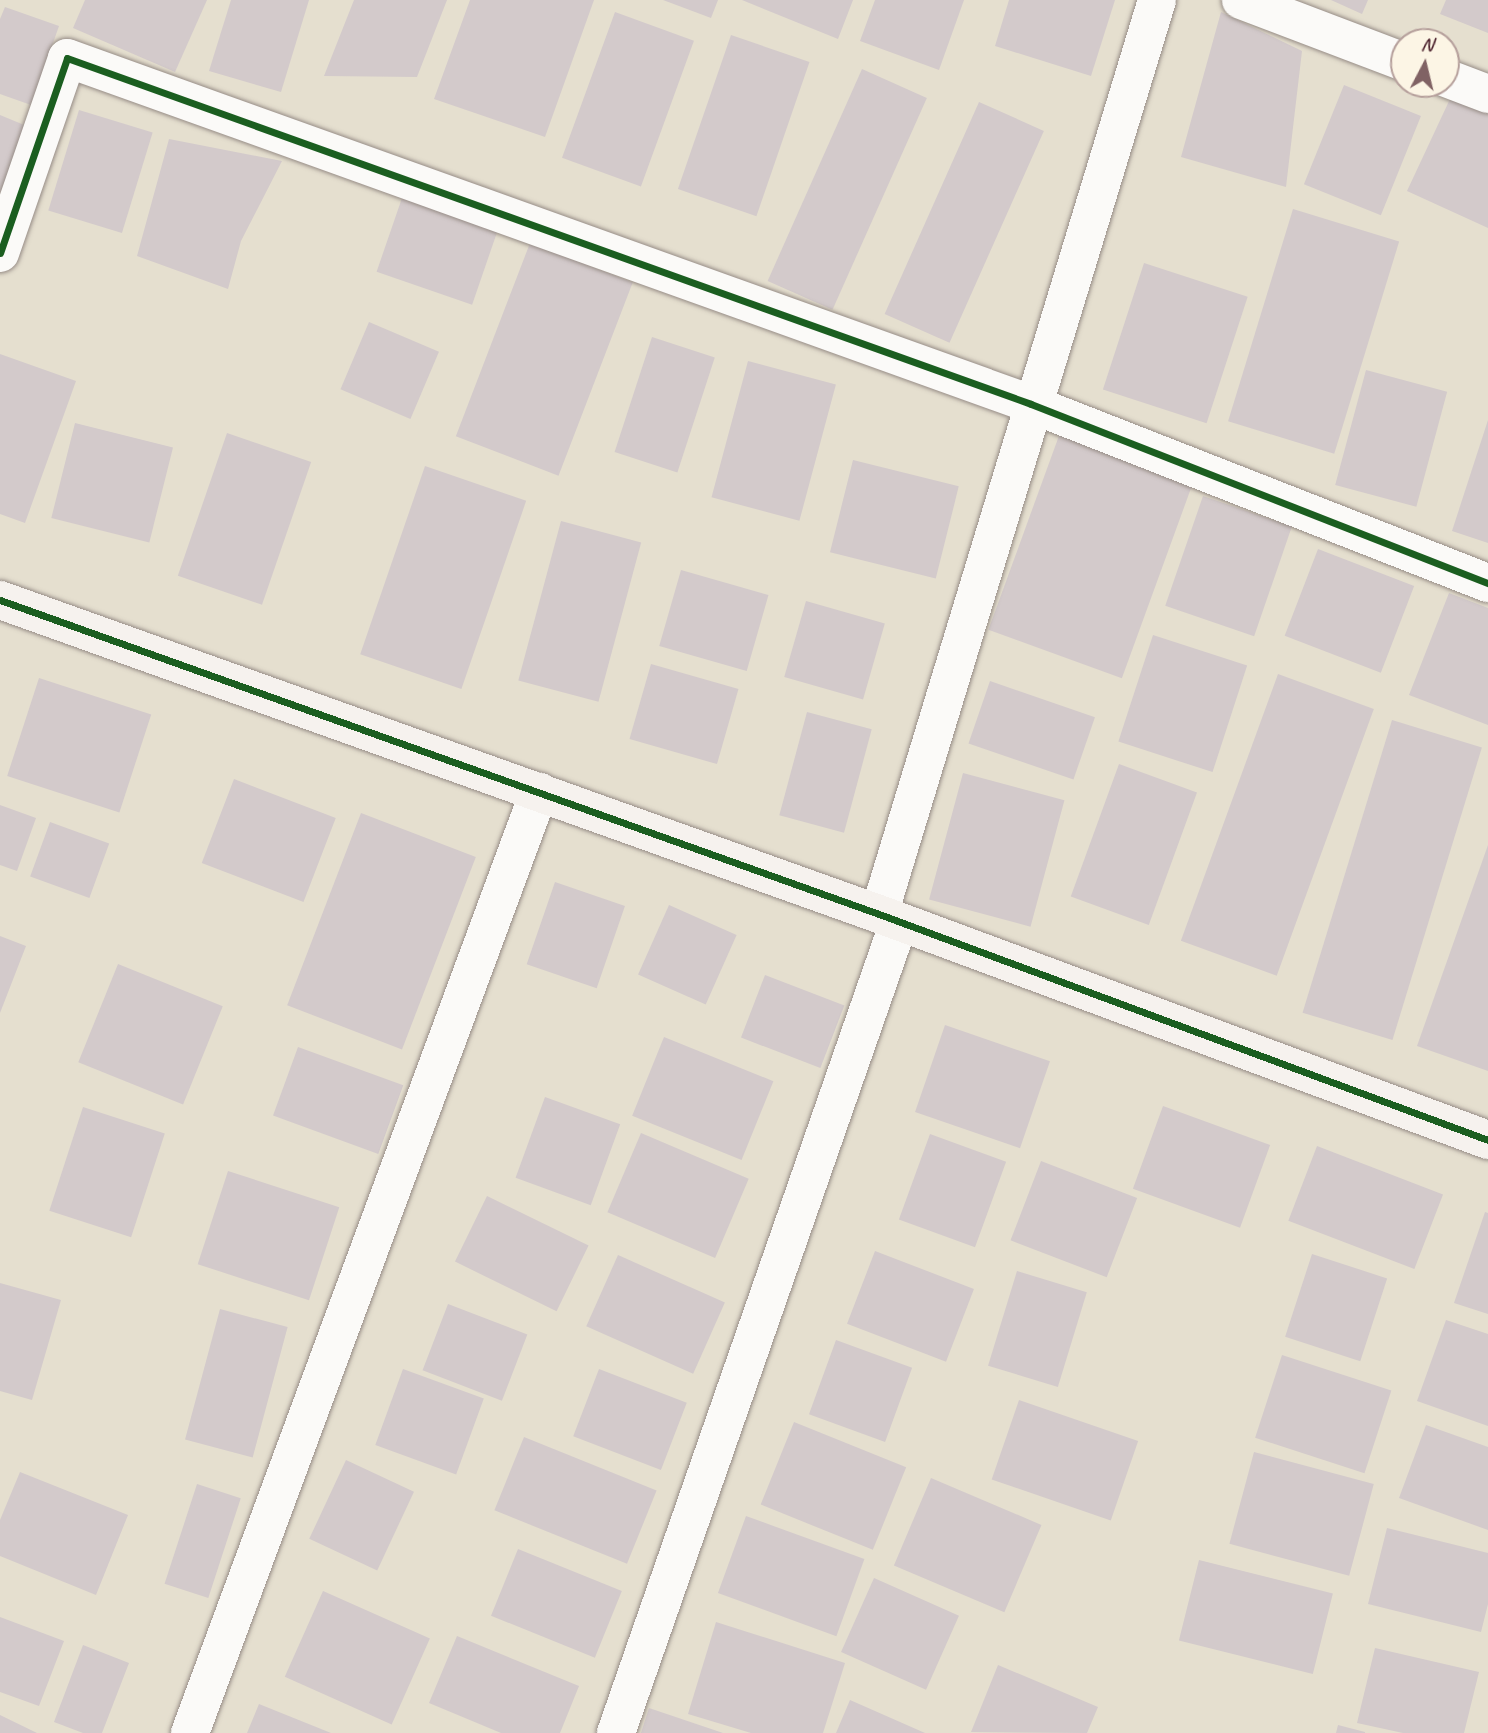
<!DOCTYPE html>
<style>
body{margin:0}
#map{position:relative;width:1488px;height:1733px;overflow:hidden;background:#e5dfcf;font-family:Caveat,sans-serif}
div>[style]{position:absolute}
.building>*{inset:0;background:#d3cacb;transform-origin:0 0}
.roads{filter:drop-shadow(0 0 2px #968c86) drop-shadow(0 0 2px #968c86)}
.street>*{height:38px;margin:-19px;padding:0 19px;transform-origin:19px;border-radius:19px;background:#fbfaf8}
.secondary>*{height:38px;margin:-19px;padding:0 19px;transform-origin:19px;border-radius:19px;background:#f6f2ee}
.cycleway>*{height:7px;margin:-3.5px;padding:0 3.5px;transform-origin:3.5px;border-radius:3.5px;background:#1b5e20}
span{translate:-50% -50%;white-space:nowrap;text-align:center;line-height:1.15;-webkit-text-stroke:5px #fcf5e5;paint-order:stroke}
.north{position:absolute;left:1390px;top:28px;width:70px;height:70px;box-sizing:border-box;background:#fcf5e5;border:2px solid #b59f9b;border-radius:50%;rotate:7deg;font-size:19px;font-weight:700;line-height:28px;text-align:center;color:#4a1f2b}
.north::after{content:'';display:block;margin:auto;width:24px;height:32px;background:#806264;clip-path:polygon(50% 0,100% 100%,50% 72%,0 100%)}
</style>
<div id="map">
<div class="building">
<div style="clip-path:polygon(85px 0,207px 0,175px 72px,73px 28px)"></div>
<div style="clip-path:polygon(231px 0,309px 0,281px 92px,209px 71px)"></div>
<div style="clip-path:polygon(354px 0,447px 0,417px 77px,324px 76px)"></div>
<div style="clip-path:polygon(470px 0,594px 0,545px 137px,434px 99px)"></div>
<div style="clip-path:polygon(663px 0,718px 0,711px 18px)"></div>
<div style="clip-path:polygon(742px 0,853px 0,838px 39px)"></div>
<div style="clip-path:polygon(875px 0,964px 0,939px 70px,860px 41px)"></div>
<div style="clip-path:polygon(1009px 0,1115px 0,1091px 76px,995px 46px)"></div>
<div style="clip-path:polygon(1331px 0,1368px 0,1362px 14px)"></div>
<div style="clip-path:polygon(1446px 0,1488px 0,1488px 33px,1440px 14px)"></div>
<div style="clip-path:polygon(5px 7px,59px 26px,31px 105px,0 94px,0 19px)"></div>
<div style="left:615px;top:12px;width:84px;height:155px;rotate:20deg"></div>
<div style="clip-path:polygon(1221px 12px,1302px 51px,1286px 187px,1181px 157px)"></div>
<div style="left:731px;top:35px;width:83px;height:163px;rotate:19deg"></div>
<div style="left:862px;top:69px;width:71px;height:232px;rotate:24deg"></div>
<div style="clip-path:polygon(1457px 84px,1488px 99px,1488px 228px,1407px 191px)"></div>
<div style="left:1344px;top:85px;width:83px;height:107px;rotate:22deg"></div>
<div style="left:979px;top:102px;width:71px;height:232px;rotate:24deg"></div>
<div style="left:79px;top:110px;width:77px;height:105px;rotate:17deg"></div>
<div style="clip-path:polygon(0 115px,29px 127px,0 193px)"></div>
<div style="clip-path:polygon(169px 139px,282px 161px,241px 241px,228px 289px,137px 256px)"></div>
<div style="left:402px;top:198px;width:101px;height:78px;rotate:19deg"></div>
<div style="left:1293px;top:209px;width:111px;height:222px;rotate:17deg"></div>
<div style="left:530px;top:243px;width:110px;height:207px;rotate:21deg"></div>
<div style="left:1144px;top:263px;width:109px;height:133px;rotate:18deg"></div>
<div style="left:369px;top:322px;width:76px;height:73px;rotate:23deg"></div>
<div style="left:652px;top:337px;width:66px;height:121px;rotate:18deg"></div>
<div style="clip-path:polygon(0 354px,76px 381px,25px 523px,0 514px)"></div>
<div style="left:748px;top:361px;width:91px;height:141px;rotate:15deg"></div>
<div style="left:1366px;top:370px;width:84px;height:119px;rotate:15deg"></div>
<div style="clip-path:polygon(1488px 420px,1488px 543px,1452px 531px)"></div>
<div style="left:1064px;top:422px;width:142px;height:221px;rotate:20deg"></div>
<div style="left:75px;top:423px;width:101px;height:98px;rotate:14deg"></div>
<div style="left:227px;top:433px;width:89px;height:151px;rotate:19deg"></div>
<div style="left:853px;top:460px;width:109px;height:95px;rotate:14deg"></div>
<div style="left:425px;top:466px;width:107px;height:199px;rotate:19deg"></div>
<div style="left:1203px;top:496px;width:94px;height:116px;rotate:19deg"></div>
<div style="left:561px;top:521px;width:83px;height:165px;rotate:15deg"></div>
<div style="left:1318px;top:549px;width:103px;height:93px;rotate:21deg"></div>
<div style="left:681px;top:570px;width:91px;height:79px;rotate:16deg"></div>
<div style="clip-path:polygon(1449px 593px,1488px 608px,1488px 725px,1409px 695px)"></div>
<div style="left:806px;top:601px;width:82px;height:79px;rotate:16deg"></div>
<div style="left:1153px;top:635px;width:99px;height:112px;rotate:18deg"></div>
<div style="left:651px;top:664px;width:91px;height:78px;rotate:16deg"></div>
<div style="left:1278px;top:674px;width:102px;height:284px;rotate:20deg"></div>
<div style="left:39px;top:678px;width:118px;height:103px;rotate:18deg"></div>
<div style="left:990px;top:681px;width:111px;height:66px;rotate:19deg"></div>
<div style="left:807px;top:712px;width:67px;height:107px;rotate:15deg"></div>
<div style="left:1392px;top:720px;width:94px;height:306px;rotate:17deg"></div>
<div style="left:1119px;top:764px;width:83px;height:141px;rotate:20deg"></div>
<div style="left:963px;top:773px;width:105px;height:131px;rotate:15deg"></div>
<div style="left:234px;top:779px;width:109px;height:90px;rotate:21deg"></div>
<div style="clip-path:polygon(0 805px,36px 818px,17px 871px,0 865px)"></div>
<div style="left:361px;top:813px;width:123px;height:206px;rotate:21deg"></div>
<div style="left:50px;top:822px;width:63px;height:58px;rotate:20deg"></div>
<div style="clip-path:polygon(1488px 845px,1488px 1071px,1417px 1046px)"></div>
<div style="left:555px;top:882px;width:74px;height:87px;rotate:19deg"></div>
<div style="left:669px;top:905px;width:74px;height:76px;rotate:24deg"></div>
<div style="clip-path:polygon(0 936px,26px 946px,0 1013px)"></div>
<div style="left:118px;top:964px;width:113px;height:106px;rotate:22deg"></div>
<div style="left:765px;top:975px;width:85px;height:67px;rotate:21deg"></div>
<div style="left:945px;top:1025px;width:111px;height:92px;rotate:19deg"></div>
<div style="left:664px;top:1037px;width:118px;height:85px;rotate:22deg"></div>
<div style="left:298px;top:1047px;width:112px;height:73px;rotate:20deg"></div>
<div style="left:545px;top:1097px;width:80px;height:86px;rotate:20deg"></div>
<div style="left:1163px;top:1106px;width:114px;height:88px;rotate:20deg"></div>
<div style="left:83px;top:1107px;width:86px;height:109px;rotate:18deg"></div>
<div style="left:641px;top:1133px;width:117px;height:86px;rotate:23deg"></div>
<div style="left:930px;top:1134px;width:81px;height:91px;rotate:20deg"></div>
<div style="left:1317px;top:1146px;width:135px;height:80px;rotate:21deg"></div>
<div style="left:1041px;top:1161px;width:103px;height:85px;rotate:21deg"></div>
<div style="left:228px;top:1171px;width:117px;height:98px;rotate:18deg"></div>
<div style="left:487px;top:1196px;width:113px;height:73px;rotate:26deg"></div>
<div style="clip-path:polygon(1485px 1212px,1488px 1213px,1488px 1314px,1454px 1303px)"></div>
<div style="left:875px;top:1251px;width:106px;height:78px;rotate:21deg"></div>
<div style="left:1312px;top:1254px;width:79px;height:87px;rotate:18deg"></div>
<div style="left:618px;top:1255px;width:117px;height:78px;rotate:24deg"></div>
<div style="left:1017px;top:1271px;width:73px;height:99px;rotate:17deg"></div>
<div style="clip-path:polygon(0 1283px,61px 1300px,32px 1400px,0 1391px)"></div>
<div style="left:448px;top:1304px;width:85px;height:71px;rotate:21deg"></div>
<div style="left:220px;top:1309px;width:70px;height:135px;rotate:15deg"></div>
<div style="clip-path:polygon(1446px 1320px,1488px 1334px,1488px 1426px,1417px 1401px)"></div>
<div style="left:836px;top:1340px;width:81px;height:79px;rotate:20deg"></div>
<div style="left:1282px;top:1355px;width:115px;height:87px;rotate:18deg"></div>
<div style="left:403px;top:1369px;width:86px;height:81px;rotate:20deg"></div>
<div style="left:599px;top:1369px;width:94px;height:72px;rotate:21deg"></div>
<div style="left:1019px;top:1400px;width:126px;height:84px;rotate:19deg"></div>
<div style="left:794px;top:1422px;width:121px;height:89px;rotate:22deg"></div>
<div style="clip-path:polygon(1426px 1425px,1488px 1447px,1488px 1530px,1399px 1498px)"></div>
<div style="left:524px;top:1437px;width:143px;height:79px;rotate:22deg"></div>
<div style="left:1254px;top:1452px;width:124px;height:95px;rotate:15deg"></div>
<div style="left:346px;top:1460px;width:75px;height:87px;rotate:25deg"></div>
<div style="clip-path:polygon(20px 1472px,128px 1515px,96px 1595px,0 1556px,0 1520px)"></div>
<div style="left:931px;top:1478px;width:120px;height:95px;rotate:23deg"></div>
<div style="left:197px;top:1484px;width:46px;height:105px;rotate:18deg"></div>
<div style="left:746px;top:1516px;width:126px;height:82px;rotate:20deg"></div>
<div style="clip-path:polygon(1387px 1528px,1488px 1553px,1488px 1604px,1481px 1632px,1368px 1604px)"></div>
<div style="left:518px;top:1549px;width:112px;height:72px;rotate:22deg"></div>
<div style="left:1199px;top:1560px;width:138px;height:83px;rotate:14deg"></div>
<div style="left:874px;top:1578px;width:93px;height:81px;rotate:24deg"></div>
<div style="left:323px;top:1591px;width:117px;height:94px;rotate:24deg"></div>
<div style="clip-path:polygon(0 1617px,64px 1641px,39px 1706px,0 1692px)"></div>
<div style="clip-path:polygon(716px 1622px,845px 1663px,823px 1733px,751px 1733px,688px 1714px)"></div>
<div style="clip-path:polygon(457px 1636px,579px 1686px,560px 1733px,501px 1733px,429px 1703px)"></div>
<div style="clip-path:polygon(83px 1645px,129px 1663px,102px 1733px,83px 1733px,54px 1722px)"></div>
<div style="clip-path:polygon(1375px 1648px,1479px 1672px,1464px 1733px,1403px 1733px,1357px 1723px)"></div>
<div style="clip-path:polygon(998px 1665px,1098px 1707px,1087px 1733px,971px 1732px)"></div>
<div style="clip-path:polygon(850px 1700px,925px 1733px,836px 1733px)"></div>
<div style="clip-path:polygon(259px 1704px,331px 1733px,247px 1733px)"></div>
<div style="clip-path:polygon(649px 1708px,723px 1733px,641px 1733px)"></div>
<div style="clip-path:polygon(0 1715px,37px 1733px,0 1733px)"></div>
<div style="clip-path:polygon(1338px 1725px,1365px 1732px,1365px 1733px,1336px 1733px)"></div>
</div>
<div class="roads">
<div class="street">
<div style="left:1241px;top:0;width:174px;rotate:20.8deg"></div>
<div style="left:1446px;top:78px;width:45px;rotate:20.9deg"></div>
<div style="left:0;top:253px;width:206px;rotate:-71deg"></div>
<div style="left:67px;top:58px;width:1024px;rotate:19.74deg"></div>
<div style="left:1031px;top:404px;width:491px;rotate:21.4deg"></div>
<div style="left:879px;top:914px;width:955px;rotate:-73.08deg"></div>
<div style="left:190px;top:1733px;width:1004px;rotate:-69.65deg"></div>
<div style="left:616px;top:1733px;width:859px;rotate:-70.76deg"></div>
</div>
<div class="secondary">
<div style="left:0;top:600px;width:933px;rotate:19.66deg"></div>
<div style="left:879px;top:914px;width:650px;rotate:20.36deg"></div>
</div>
</div>
<div class="cycleway">
<div style="left:0;top:253px;width:206px;rotate:-71deg"></div>
<div style="left:67px;top:58px;width:1024px;rotate:19.74deg"></div>
<div style="left:1031px;top:404px;width:491px;rotate:21.4deg"></div>
<div style="left:0;top:600px;width:933px;rotate:19.66deg"></div>
<div style="left:879px;top:914px;width:650px;rotate:20.36deg"></div>
</div>
<div class="north">N</div>
</div>
